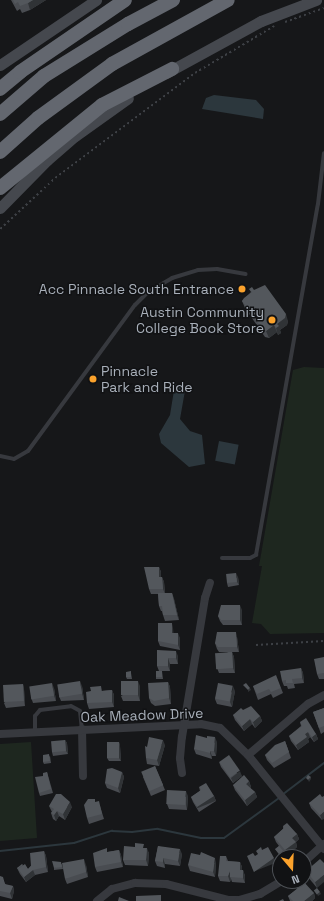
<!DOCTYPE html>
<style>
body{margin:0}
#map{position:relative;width:324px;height:901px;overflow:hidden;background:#161719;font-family:"Space Grotesk",sans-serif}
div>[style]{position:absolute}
.green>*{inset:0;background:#1e271f}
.water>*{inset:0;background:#2c373d;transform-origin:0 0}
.stream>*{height:2px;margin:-1px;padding:0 1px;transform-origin:1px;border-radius:1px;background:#2c373d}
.path>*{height:1.5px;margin-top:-0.75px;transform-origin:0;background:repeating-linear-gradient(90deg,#3d4045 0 2px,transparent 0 5px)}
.lane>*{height:4px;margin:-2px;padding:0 2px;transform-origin:2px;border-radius:2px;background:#37393e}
.street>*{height:8px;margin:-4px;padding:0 4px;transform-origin:4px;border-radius:4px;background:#37393e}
.secondary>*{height:11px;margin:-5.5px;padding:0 5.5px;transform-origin:5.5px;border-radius:5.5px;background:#45484e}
.highway>*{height:14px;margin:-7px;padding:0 7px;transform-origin:7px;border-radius:7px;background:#63676f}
.wall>*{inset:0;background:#494c51}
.shaded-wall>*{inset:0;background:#303336;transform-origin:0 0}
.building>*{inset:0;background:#53575c;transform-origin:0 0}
.dots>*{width:11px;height:11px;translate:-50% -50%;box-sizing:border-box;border:2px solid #111214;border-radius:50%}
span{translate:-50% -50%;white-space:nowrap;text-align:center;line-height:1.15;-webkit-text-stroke:3px #111214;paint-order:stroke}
.poi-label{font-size:14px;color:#a8afb9}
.right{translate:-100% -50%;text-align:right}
.left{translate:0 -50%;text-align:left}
.street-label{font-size:14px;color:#a8afb9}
.north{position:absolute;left:272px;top:849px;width:40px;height:40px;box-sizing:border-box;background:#111214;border:1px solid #4d5156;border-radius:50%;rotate:161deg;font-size:11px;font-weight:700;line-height:16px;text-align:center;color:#a8afb9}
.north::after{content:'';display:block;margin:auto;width:14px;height:18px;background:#fba22c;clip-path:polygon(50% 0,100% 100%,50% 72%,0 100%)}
</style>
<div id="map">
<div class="green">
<div style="clip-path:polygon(304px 367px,324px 368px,324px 633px,270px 634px,261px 624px,252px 623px,262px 566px,259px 566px,293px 370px)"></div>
<div style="clip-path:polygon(31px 742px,37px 838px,0 841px,0 744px)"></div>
</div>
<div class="water">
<div style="clip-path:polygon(214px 95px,256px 100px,264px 109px,263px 119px,202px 109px,206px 98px)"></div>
<div style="clip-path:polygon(175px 384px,186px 385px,180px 419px,190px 431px,202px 435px,205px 464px,189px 467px,161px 443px,159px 434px,170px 415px)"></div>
<div style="left:219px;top:441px;width:20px;height:20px;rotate:11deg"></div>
</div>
<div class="stream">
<div style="left:282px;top:795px;width:53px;rotate:-37.3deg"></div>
<div style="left:0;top:851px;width:74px;rotate:-6.2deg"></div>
<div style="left:74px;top:843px;width:40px;rotate:-18deg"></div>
<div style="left:112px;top:831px;width:20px;rotate:3deg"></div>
<div style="left:132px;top:832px;width:26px;rotate:-7deg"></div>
<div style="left:158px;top:829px;width:44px;rotate:11.8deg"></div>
<div style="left:201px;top:838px;width:23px"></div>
<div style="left:224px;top:838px;width:68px;rotate:-36deg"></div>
</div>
<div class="path">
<div style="left:285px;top:22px;width:41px;rotate:-19.7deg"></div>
<div style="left:0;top:229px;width:75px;rotate:-42.8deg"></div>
<div style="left:55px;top:178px;width:175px;rotate:-36.9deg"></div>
<div style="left:195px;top:73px;width:92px;rotate:-30.7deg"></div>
<div style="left:256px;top:645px;width:68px;rotate:-3.4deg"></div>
</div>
<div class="lane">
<div style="left:0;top:456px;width:14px;rotate:12deg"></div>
<div style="left:14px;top:459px;width:16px;rotate:-30deg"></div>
<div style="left:28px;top:451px;width:181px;rotate:-53.8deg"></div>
<div style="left:135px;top:305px;width:18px;rotate:-45deg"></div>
<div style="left:148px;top:292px;width:28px;rotate:-30deg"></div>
<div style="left:172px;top:278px;width:27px;rotate:-17deg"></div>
<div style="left:198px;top:270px;width:19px;rotate:-3deg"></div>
<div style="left:217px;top:269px;width:29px;rotate:10deg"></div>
<div style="left:222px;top:558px;width:28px"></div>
<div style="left:250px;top:558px;width:7px;rotate:-27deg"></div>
<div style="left:256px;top:555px;width:356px;rotate:-80deg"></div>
<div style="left:318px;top:204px;width:51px;rotate:-83.3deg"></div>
<div style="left:35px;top:732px;width:16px;rotate:-90deg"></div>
<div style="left:35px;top:716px;width:8px;rotate:-50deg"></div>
<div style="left:40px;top:710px;width:31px;rotate:-7deg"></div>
<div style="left:71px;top:706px;width:10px;rotate:29deg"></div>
<div style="left:80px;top:711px;width:18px;rotate:84deg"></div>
</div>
<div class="street">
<div style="left:82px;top:729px;width:47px;rotate:88.8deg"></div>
<div style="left:0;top:734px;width:201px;rotate:-2.8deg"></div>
<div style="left:201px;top:724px;width:19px;rotate:12deg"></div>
<div style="left:220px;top:728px;width:39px;rotate:44deg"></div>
<div style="left:248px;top:755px;width:121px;rotate:51deg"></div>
<div style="left:248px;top:755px;width:79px;rotate:-40.4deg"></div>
<div style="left:308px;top:704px;width:18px;rotate:-29deg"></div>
<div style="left:182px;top:773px;width:15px;rotate:-98deg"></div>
<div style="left:180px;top:758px;width:21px;rotate:-85deg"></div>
<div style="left:182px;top:737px;width:141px;rotate:-80.6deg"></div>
<div style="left:205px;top:598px;width:16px;rotate:-72deg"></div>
<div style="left:304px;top:862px;width:27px;rotate:-42deg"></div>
<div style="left:97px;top:901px;width:19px;rotate:-39deg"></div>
<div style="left:112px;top:889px;width:24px;rotate:-15deg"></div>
<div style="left:135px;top:883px;width:31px;rotate:2deg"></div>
<div style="left:166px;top:884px;width:65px;rotate:14.3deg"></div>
<div style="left:229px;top:900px;width:10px"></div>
<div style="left:239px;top:900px;width:22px;rotate:-16deg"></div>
<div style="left:260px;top:894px;width:26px;rotate:-31deg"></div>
</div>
<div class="secondary">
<div style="left:0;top:65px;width:116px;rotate:-34.1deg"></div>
<div style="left:166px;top:73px;width:108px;rotate:-28.7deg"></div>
<div style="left:261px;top:21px;width:59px;rotate:-20.9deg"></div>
<div style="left:0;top:208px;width:67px;rotate:-45.6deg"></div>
<div style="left:47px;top:160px;width:37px;rotate:-41deg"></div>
<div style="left:75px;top:136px;width:65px;rotate:-35.6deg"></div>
</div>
<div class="highway">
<div style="left:0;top:89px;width:26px;rotate:-40deg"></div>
<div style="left:20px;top:72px;width:127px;rotate:-34.4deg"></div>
<div style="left:0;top:114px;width:58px;rotate:-40.8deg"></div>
<div style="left:44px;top:76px;width:99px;rotate:-31.8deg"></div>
<div style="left:128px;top:24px;width:51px;rotate:-28.1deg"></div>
<div style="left:0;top:152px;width:51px;rotate:-41.8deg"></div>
<div style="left:38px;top:118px;width:92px;rotate:-36.1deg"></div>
<div style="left:112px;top:64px;width:132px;rotate:-28.9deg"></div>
<div style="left:0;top:188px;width:132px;rotate:-39.1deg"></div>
<div style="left:102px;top:105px;width:79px;rotate:-27.2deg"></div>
</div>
<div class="wall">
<div style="clip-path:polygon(11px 0,46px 0,30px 10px,22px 13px,20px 9px,17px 11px)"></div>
<div style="clip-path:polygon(249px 289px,254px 290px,288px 321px,287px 325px,280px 330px,281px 333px,278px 335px,277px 332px,269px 338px,265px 337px,245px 308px,242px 301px,251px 292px)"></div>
<div style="clip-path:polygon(159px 567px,161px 572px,161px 577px,162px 577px,164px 582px,165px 593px,172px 593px,174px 599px,179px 620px,165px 621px,163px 615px,162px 611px,161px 611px,159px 606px,158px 594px,151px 594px,149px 589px)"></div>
<div style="clip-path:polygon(238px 577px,239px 585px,228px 587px,227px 583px)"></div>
<div style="clip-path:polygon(242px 610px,242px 625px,223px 625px,220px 621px,218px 616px)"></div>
<div style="clip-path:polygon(173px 628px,173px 633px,180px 638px,180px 650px,160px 646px,158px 641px)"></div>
<div style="clip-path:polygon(237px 637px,239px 652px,232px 652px,234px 657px,235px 673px,219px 673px,217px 668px,228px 652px,219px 652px,217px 649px,215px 643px)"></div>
<div style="clip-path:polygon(157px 650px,178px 656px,178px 664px,170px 664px,170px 671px,162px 671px,163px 679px,156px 679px,156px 677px,159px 671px,157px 666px)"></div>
<div style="clip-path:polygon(324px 657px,324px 679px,319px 679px,317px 674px)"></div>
<div style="clip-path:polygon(301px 668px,303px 673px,304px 683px,294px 684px,295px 688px,288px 689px,287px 686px,284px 686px,282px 681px)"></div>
<div style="clip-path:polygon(131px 673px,132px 679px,127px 679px,126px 677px)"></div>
<div style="clip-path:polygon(168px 682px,170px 687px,171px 704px,155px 706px,151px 703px,149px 698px)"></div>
<div style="clip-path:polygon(23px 684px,24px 689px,25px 706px,6px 708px,4px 703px)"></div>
<div style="clip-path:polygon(82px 686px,84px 700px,61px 701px,59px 696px)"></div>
<div style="clip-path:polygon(101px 686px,102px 691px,112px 690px,114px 695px,114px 707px,89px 709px,87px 703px,91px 691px)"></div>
<div style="clip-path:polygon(140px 686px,140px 701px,123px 701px,121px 696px)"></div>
<div style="clip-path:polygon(253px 686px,281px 688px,283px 693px,273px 698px,271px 694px,258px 700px)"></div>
<div style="clip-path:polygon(54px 688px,56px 701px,33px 703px,31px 697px)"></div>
<div style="clip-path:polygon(235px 691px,232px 707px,217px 704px,215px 699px)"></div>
<div style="clip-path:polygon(324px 708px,324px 732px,321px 734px,313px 712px)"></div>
<div style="clip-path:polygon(243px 710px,260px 716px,262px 721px,255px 728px,252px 724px,244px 731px,235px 720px,233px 715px)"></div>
<div style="clip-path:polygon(300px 722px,316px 734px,318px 739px,314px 742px,310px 737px,308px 739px,309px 742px,298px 750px,291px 741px,289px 736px,301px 726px)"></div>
<div style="clip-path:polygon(65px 740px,67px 743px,68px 754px,53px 756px,52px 752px)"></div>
<div style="clip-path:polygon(285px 741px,291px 758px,274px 768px,267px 760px,265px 755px)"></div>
<div style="clip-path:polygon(119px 742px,120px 746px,121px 761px,109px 761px,107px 758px)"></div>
<div style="clip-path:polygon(217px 742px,216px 756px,212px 756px,212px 759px,196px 754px,194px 749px)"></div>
<div style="clip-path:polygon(165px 745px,159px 766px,147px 764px,146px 758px,147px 747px)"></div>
<div style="clip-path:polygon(50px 756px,51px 763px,44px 764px,43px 762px)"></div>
<div style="clip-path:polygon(219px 762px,242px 776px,233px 783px,221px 767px)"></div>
<div style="clip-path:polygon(155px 766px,165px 790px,151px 796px,143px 777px)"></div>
<div style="clip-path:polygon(47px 772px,53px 793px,40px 796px,39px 793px,43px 776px)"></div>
<div style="clip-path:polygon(122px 772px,124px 777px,120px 793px,107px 788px,105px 783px)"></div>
<div style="clip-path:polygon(249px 781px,251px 787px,250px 788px,255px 792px,257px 797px,247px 806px,235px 790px,233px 785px)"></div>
<div style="clip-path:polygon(199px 787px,214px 796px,216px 801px,199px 812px,193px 802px,191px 797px,200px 791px)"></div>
<div style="clip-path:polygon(188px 796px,187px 810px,169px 809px,167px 804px)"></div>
<div style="clip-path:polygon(322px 797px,322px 820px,311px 808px,309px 803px)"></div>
<div style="clip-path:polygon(49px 806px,72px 807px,65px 820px,59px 816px,56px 821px,53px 819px,51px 813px,52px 812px)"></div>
<div style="clip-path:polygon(100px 806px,104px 819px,89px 824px,87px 818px)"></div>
<div style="clip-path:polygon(283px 826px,297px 834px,299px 839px,296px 842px,297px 847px,287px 856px,284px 853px,285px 854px,281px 857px,275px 849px,279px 846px,276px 842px,274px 837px,283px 829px)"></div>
<div style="clip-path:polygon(158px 846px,182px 854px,180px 866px,165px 864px,165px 868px,157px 866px,155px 861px)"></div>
<div style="clip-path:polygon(145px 848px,149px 853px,148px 866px,125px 865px,123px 860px)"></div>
<div style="clip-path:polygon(119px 850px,121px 855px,123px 867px,97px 872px,95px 867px,108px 852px)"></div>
<div style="clip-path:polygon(44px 851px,46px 856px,48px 872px,35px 875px,26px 882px,20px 874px,17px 868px,23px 865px,28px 869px)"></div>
<div style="clip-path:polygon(226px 856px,228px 861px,240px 862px,242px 867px,242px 870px,243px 870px,245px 876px,245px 883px,232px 882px,231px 879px,230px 882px,220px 881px,218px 876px)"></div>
<div style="clip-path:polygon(216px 863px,215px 877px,190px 871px,188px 865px)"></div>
<div style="clip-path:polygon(324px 863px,317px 888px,308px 877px,306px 871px)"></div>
<div style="clip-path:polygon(62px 864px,63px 869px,54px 870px,54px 868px)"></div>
<div style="clip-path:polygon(86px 865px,88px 877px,67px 884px,65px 879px)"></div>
<div style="clip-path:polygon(0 876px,6px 885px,13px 886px,14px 891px,12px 899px,0 896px)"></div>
<div style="clip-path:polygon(295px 884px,314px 893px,315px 898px,312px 901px,290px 901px,288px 896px,297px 889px)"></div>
</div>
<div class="shaded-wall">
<div style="clip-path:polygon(33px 0,46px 0,30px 10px,28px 3px)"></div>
<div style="clip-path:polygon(286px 314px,288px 321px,287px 325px,280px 330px,281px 333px,278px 335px,276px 328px,277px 324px)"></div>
<div style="clip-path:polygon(274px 325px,277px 332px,269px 338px,266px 331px)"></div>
<div style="clip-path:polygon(159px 567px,161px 572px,161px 583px,159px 577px)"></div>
<div style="clip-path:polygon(236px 573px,238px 577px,239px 585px,237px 582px)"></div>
<div style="clip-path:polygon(162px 577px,164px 582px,165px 594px,163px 589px)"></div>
<div style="clip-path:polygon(172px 593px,174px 599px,179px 620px,177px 615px)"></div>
<div style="clip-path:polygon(240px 605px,242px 610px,242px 625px,240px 620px)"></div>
<div style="clip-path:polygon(172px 623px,173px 628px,174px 638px,172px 633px)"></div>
<div style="clip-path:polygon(236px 632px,237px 637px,239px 652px,237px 647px)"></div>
<div style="clip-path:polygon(178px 633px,180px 638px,180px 650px,178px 645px)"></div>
<div style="clip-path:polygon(176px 651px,178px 656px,178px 664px,176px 658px)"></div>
<div style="clip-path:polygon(232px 652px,234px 657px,235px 673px,233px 668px)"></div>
<div style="clip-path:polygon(168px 658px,170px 664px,170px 671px,168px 666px)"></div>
<div style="clip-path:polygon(301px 668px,303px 673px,304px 683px,302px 678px)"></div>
<div style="clip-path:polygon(80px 681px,82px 686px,84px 700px,82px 694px)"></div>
<div style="clip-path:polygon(138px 681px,140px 686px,140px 701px,138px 695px)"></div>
<div style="clip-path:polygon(168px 682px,170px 687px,171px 704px,169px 698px)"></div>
<div style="clip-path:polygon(52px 683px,54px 688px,56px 701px,54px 696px)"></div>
<div style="clip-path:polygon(23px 684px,24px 689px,25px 706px,24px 701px)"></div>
<div style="clip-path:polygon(233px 686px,235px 691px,232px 707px,230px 702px)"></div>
<div style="clip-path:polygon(250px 688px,251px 690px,248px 692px,248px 690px)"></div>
<div style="clip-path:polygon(112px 690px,114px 695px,114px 707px,112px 702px)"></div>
<div style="clip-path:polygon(260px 716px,262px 721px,255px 728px,253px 722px)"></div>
<div style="clip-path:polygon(250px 719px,252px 724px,244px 731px,242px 726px)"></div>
<div style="clip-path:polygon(308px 732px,310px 737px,308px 739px,309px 742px,298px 750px,296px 745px,305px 734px)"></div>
<div style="clip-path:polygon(316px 734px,318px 739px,314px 742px,312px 737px)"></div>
<div style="clip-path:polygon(215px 737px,217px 742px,216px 756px,214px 751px)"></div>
<div style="clip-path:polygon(65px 740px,67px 743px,68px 754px,66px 751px)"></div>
<div style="clip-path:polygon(163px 740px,165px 745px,159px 766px,157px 760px)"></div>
<div style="clip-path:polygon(119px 742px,120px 746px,121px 761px,119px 758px)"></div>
<div style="clip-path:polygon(210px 751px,212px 756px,212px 759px,210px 753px)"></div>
<div style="clip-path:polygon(240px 771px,242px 776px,233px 783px,231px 778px)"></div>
<div style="clip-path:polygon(122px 772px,124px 777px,120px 793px,118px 788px)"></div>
<div style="clip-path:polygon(311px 777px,311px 779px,309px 782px,308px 780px)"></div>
<div style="clip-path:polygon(249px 781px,251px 787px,248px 789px,246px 784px)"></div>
<div style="clip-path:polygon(186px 791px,188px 796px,187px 810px,186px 805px)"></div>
<div style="clip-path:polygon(255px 792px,257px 797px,247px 806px,245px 800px)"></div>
<div style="left:214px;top:796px;width:5px;height:20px;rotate:68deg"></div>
<div style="clip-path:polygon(70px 802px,72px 807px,65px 820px,63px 814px)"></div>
<div style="clip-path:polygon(57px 811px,59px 816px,56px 821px,54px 815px)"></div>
<div style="clip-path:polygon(324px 812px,324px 819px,322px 820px,320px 815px)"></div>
<div style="clip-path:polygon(297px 834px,299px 839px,296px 842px,297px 847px,287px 856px,285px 850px,292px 838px)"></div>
<div style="clip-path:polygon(147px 848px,149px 853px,148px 866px,146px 860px)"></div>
<div style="clip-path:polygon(180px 849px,182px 854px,180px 866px,178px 861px)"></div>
<div style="clip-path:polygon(119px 850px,121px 855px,123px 867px,121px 862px)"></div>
<div style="clip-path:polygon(44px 851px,46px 856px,48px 872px,46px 867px)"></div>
<div style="clip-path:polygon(284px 852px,285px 854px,281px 857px,280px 855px)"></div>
<div style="clip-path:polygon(163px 858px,165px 864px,165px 868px,163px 862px)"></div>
<div style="clip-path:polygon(215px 858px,216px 863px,215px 877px,213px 872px)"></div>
<div style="left:274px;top:858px;width:5px;height:24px;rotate:68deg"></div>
<div style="clip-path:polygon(84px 859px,86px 865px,88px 877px,86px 872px)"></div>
<div style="clip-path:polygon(240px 862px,242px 867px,242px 875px,240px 870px)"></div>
<div style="clip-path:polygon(33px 870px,35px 875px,26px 882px,24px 877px)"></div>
<div style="clip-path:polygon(243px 870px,245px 876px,245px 883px,243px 878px)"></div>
<div style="clip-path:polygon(230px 871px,230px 877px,231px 879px,230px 882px,228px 876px)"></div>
<div style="clip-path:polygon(324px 875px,324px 882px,317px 888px,315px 882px)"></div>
<div style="clip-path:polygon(13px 886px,14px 891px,12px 899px,10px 893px)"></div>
<div style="clip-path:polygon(320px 892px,321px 894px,318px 896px,317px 894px)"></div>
<div style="clip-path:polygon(314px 893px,315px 898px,312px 901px,304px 901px)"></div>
</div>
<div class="building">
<div style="clip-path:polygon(13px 0,33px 0,28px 3px,20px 6px,18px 2px,15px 4px)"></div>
<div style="clip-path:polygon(265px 285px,286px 314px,285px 318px,277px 324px,279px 326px,276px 328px,274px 325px,266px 331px,263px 330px,242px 301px,244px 298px,252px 292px,249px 289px,252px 287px,254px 290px)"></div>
<div style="clip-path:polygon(144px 567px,159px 567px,159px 577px,162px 577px,163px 589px,149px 589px)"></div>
<div style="left:236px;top:573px;width:9px;height:10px;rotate:84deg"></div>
<div style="clip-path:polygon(158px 593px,172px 593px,177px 615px,163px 615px,162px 606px,159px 606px)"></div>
<div style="clip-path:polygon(221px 605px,240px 605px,240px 620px,221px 620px,218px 616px)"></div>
<div style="clip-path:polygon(158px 623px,172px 623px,172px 633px,178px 633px,178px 645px,158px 641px)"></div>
<div style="clip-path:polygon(217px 632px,236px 632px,237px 647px,218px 647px,215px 643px)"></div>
<div style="clip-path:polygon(157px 650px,176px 651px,176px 658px,168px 658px,168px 666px,157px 666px)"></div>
<div style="left:232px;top:652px;width:16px;height:17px;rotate:86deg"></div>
<div style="clip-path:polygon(324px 657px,324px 673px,317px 674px,314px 659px)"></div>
<div style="clip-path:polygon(301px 668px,302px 678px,292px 679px,293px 683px,286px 683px,286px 680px,282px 681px,280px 671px)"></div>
<div style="clip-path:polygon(131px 671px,131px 677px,126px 677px,126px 672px)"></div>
<div style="left:156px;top:671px;width:6px;height:6px"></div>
<div style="clip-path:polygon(276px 675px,281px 688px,271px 692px,269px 689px,257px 694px,253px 686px)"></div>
<div style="left:80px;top:681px;width:13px;height:23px;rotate:81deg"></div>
<div style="left:138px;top:681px;width:14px;height:17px;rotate:90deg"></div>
<div style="clip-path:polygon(168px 682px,169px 698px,154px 701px,149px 698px,148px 683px)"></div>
<div style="left:52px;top:683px;width:13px;height:23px;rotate:81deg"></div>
<div style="left:218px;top:683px;width:15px;height:16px;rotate:11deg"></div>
<div style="clip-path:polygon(246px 683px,250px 688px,248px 690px,243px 685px)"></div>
<div style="left:23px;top:684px;width:17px;height:20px;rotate:87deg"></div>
<div style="clip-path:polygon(101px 686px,101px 691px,112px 690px,112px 702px,87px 703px,86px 692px,91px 691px,90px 687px)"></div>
<div style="clip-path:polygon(251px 706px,260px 716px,253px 722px,250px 719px,242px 726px,233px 715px,241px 708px,243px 710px)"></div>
<div style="clip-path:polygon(324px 708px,324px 726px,319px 728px,313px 712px)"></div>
<div style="clip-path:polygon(306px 718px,316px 734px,312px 737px,308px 732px,305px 734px,307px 737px,296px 745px,289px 736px,302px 726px,300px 722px)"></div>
<div style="clip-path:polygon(196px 735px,207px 738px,207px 736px,215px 737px,214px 751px,210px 751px,210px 753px,194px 749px)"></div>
<div style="clip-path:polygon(149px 737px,163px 740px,157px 760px,146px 758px,145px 746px,147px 747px)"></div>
<div style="left:65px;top:740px;width:11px;height:14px;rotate:85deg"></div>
<div style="clip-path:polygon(285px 741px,289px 752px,272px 763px,265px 755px,275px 745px)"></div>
<div style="left:119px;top:742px;width:16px;height:12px;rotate:90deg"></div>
<div style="clip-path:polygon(49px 754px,50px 761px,43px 762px,43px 755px)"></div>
<div style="left:229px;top:755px;width:19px;height:12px;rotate:55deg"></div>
<div style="left:155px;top:766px;width:21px;height:15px;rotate:67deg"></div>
<div style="clip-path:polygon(112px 768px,122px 772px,118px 788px,105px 783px,107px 769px)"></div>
<div style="clip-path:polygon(47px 772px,51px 789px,39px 793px,35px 777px,43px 776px,43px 773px)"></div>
<div style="clip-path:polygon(244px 775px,249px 781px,246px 784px,255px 792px,245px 800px,233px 785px)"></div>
<div style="clip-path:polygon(308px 775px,311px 777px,308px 780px,306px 778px)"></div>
<div style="clip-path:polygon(206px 783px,214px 796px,197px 807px,191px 797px,201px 790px,199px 787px)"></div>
<div style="left:167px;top:790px;width:19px;height:14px;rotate:3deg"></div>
<div style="clip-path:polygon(56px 794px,61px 794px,70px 802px,63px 814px,57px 811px,54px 815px,51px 813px,54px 809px,49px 806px)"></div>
<div style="clip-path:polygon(320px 794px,322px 797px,324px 796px,324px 812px,320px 815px,309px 803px)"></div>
<div style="clip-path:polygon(88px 799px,95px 799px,95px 802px,99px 801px,102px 814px,87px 818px,84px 805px)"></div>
<div style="clip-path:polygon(287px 823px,297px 834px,292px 838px,296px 842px,285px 850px,274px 837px,284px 828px,283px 826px)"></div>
<div style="clip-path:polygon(135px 843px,144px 844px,143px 848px,147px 848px,146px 860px,123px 860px,124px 846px,135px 847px)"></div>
<div style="clip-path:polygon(158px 846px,180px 849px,178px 861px,163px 858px,163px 862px,155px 861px)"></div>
<div style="left:279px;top:846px;width:8px;height:5px;rotate:50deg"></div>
<div style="clip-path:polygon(261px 847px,262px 850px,268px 847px,274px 858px,254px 872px,247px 856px,253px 853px,255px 856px,258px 854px,256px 851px)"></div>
<div style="clip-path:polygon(107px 848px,107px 852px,119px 850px,121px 862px,95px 867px,93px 853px)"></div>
<div style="clip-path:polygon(44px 851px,46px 867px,33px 870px,24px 877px,18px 869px,25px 864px,28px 869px,31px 866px,30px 853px)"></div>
<div style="clip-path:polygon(201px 852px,215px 858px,213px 872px,188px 865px,191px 853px,200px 855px)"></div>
<div style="clip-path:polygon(220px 856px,226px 856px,226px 861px,240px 862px,240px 870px,243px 870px,243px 878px,230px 877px,230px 871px,228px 876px,218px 876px)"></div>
<div style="clip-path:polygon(84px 859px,86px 872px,65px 879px,62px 863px)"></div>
<div style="clip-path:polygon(320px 859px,324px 863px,324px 875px,315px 882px,306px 871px)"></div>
<div style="clip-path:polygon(52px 861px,61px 862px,62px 867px,54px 868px)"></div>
<div style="clip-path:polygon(22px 864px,23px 865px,18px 869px,19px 870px,17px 868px)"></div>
<div style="clip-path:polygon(0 876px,3px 877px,5px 884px,13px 886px,10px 893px,0 891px)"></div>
<div style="clip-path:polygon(298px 881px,303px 881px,314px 893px,304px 901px,293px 901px,288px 896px,298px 888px,295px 884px)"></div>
<div style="left:317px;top:888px;width:5px;height:4px;rotate:53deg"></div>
<div style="clip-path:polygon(161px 895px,161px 901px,136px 901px,136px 896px)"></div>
<div style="clip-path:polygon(119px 897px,129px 901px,118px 901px)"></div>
<div style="clip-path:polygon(283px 899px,284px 901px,279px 901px)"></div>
</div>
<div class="dots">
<div style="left:242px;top:289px;background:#fba22c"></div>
<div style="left:272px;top:320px;background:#fba22c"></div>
<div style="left:93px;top:379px;background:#fba22c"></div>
</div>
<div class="poi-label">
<span class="right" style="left:234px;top:289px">Acc Pinnacle South Entrance</span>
<span class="right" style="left:264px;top:320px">Austin Community<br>College Book Store</span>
<span class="left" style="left:101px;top:379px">Pinnacle<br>Park and Ride</span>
</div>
<div class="street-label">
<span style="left:142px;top:715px;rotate:-2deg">Oak Meadow Drive</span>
</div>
<div class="north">N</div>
</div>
